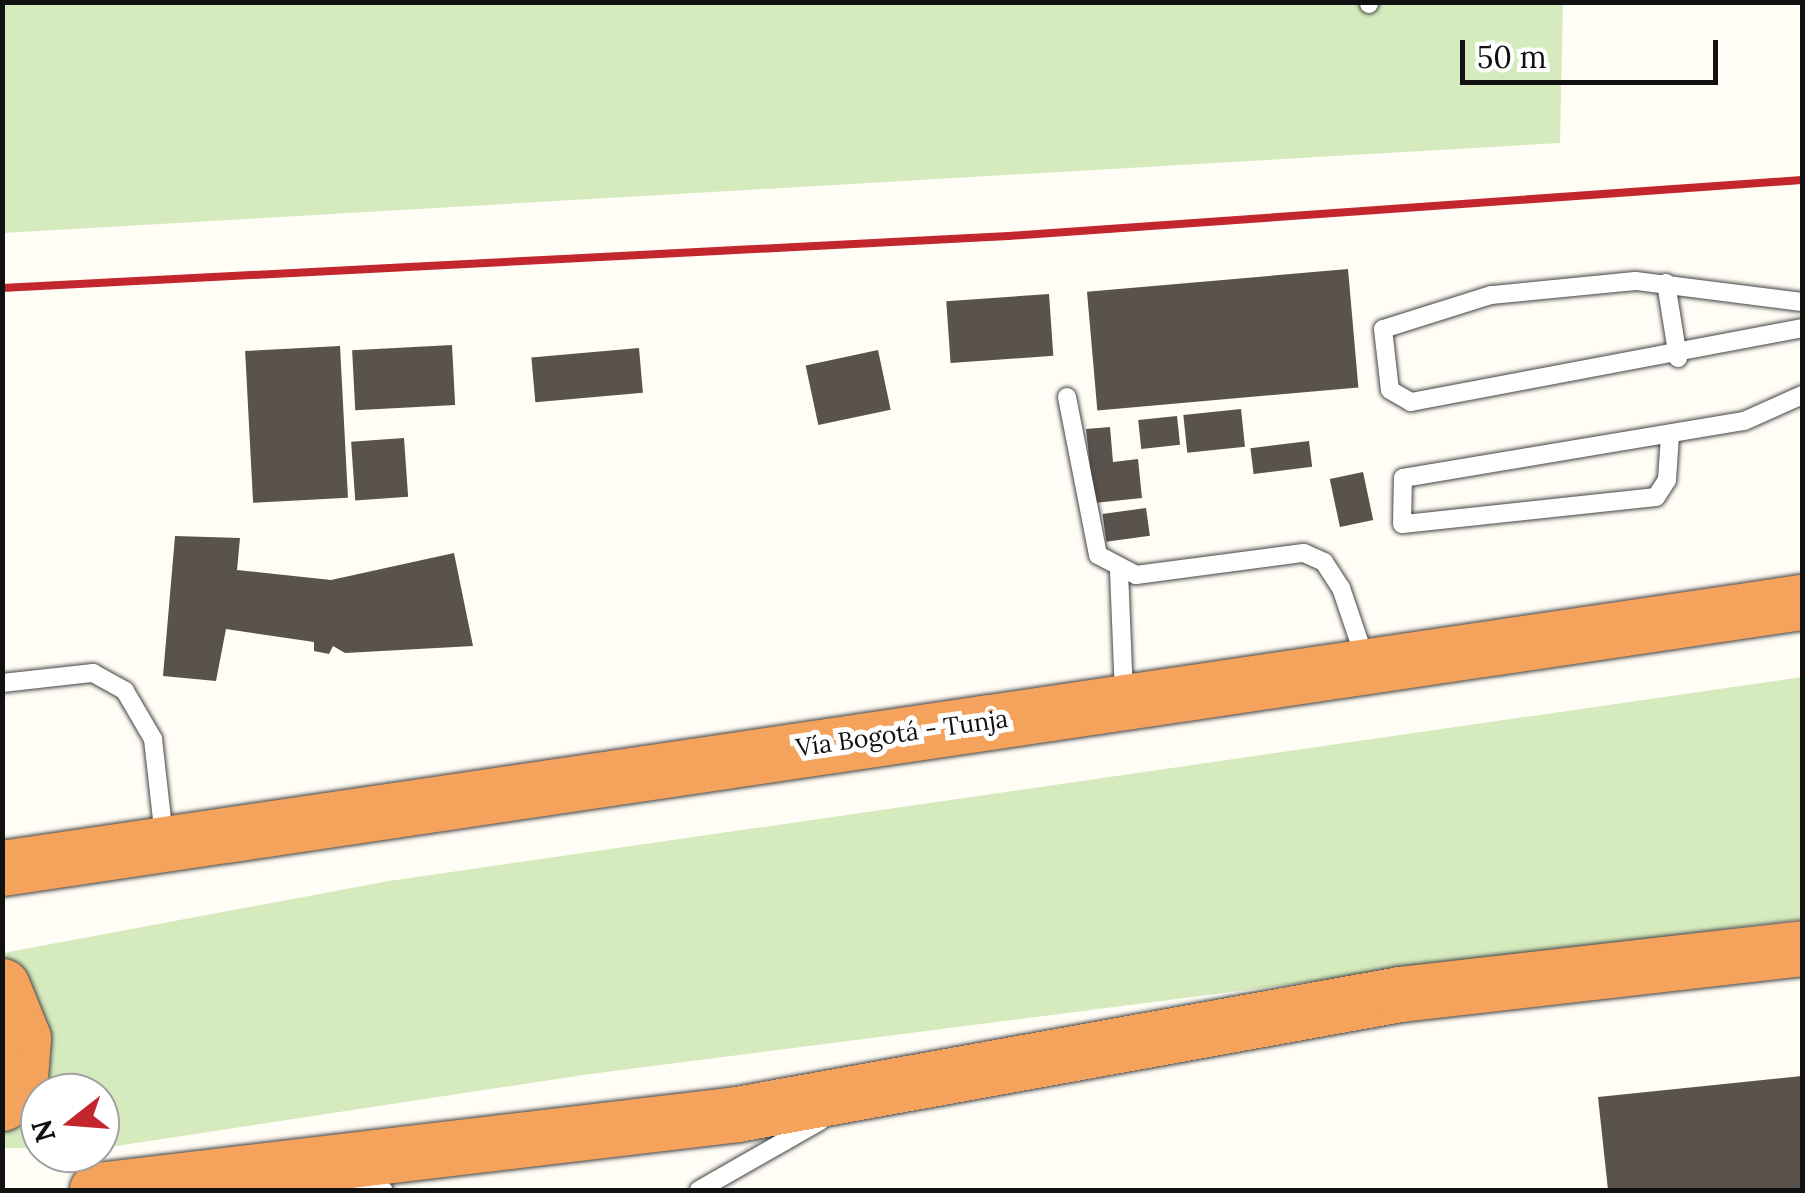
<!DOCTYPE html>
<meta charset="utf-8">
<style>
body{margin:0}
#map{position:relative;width:1805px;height:1193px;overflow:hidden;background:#fffdf5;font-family:Lora,serif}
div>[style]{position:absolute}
.green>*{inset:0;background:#d5ebbd}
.building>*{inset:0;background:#5a524d;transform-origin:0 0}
.roads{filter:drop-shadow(0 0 2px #444) drop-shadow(0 0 2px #444)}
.lane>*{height:18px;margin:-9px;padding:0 9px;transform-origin:9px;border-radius:9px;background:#fff}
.highway>*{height:55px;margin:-27.5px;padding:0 27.5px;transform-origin:27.5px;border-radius:27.5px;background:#f5a25d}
.rail>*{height:8px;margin:-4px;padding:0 4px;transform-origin:4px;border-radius:4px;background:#c4262e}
span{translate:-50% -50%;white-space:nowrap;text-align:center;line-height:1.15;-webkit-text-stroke:10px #fff;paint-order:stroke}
.street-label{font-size:25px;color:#111}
.frame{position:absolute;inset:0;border:5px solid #111;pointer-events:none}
.north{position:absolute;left:20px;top:1073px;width:100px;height:100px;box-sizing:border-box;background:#fff;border:2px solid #a0a0a0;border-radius:50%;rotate:253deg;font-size:28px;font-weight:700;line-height:40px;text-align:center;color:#111}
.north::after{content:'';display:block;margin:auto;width:35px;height:45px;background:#c4262e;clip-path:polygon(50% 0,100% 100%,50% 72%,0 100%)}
.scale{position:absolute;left:1460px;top:40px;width:258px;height:45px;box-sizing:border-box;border:5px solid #111;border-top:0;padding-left:12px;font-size:30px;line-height:35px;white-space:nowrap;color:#111;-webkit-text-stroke:8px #fff;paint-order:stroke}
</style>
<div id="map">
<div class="green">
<div style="clip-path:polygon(3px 3px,1563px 3px,1560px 143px,3px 233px)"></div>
<div style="clip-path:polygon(1802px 677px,1802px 919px,583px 1075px,103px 1148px,100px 1093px,40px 1093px,40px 1148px,3px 1148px,3px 953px,389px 881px)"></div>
</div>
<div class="building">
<div style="left:1348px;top:269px;width:119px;height:262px;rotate:85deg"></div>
<div style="left:1049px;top:294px;width:62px;height:103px;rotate:86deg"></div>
<div style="left:452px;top:345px;width:60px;height:100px;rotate:87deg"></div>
<div style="left:340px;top:346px;width:152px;height:95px;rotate:87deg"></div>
<div style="left:639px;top:348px;width:45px;height:108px;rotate:85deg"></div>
<div style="left:878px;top:350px;width:61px;height:74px;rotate:78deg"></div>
<div style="left:1241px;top:409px;width:38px;height:58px;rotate:84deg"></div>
<div style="left:1177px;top:416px;width:29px;height:39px;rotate:84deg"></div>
<div style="clip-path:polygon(1110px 427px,1113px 462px,1138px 459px,1142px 498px,1094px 503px,1086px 429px)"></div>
<div style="left:404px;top:438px;width:59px;height:53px;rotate:86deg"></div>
<div style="left:1309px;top:441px;width:26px;height:59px;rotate:83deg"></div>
<div style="left:1363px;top:472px;width:49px;height:34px;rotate:78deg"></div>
<div style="left:1146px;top:508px;width:28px;height:44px;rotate:82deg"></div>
<div style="clip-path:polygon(175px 536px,240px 538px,237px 570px,331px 580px,454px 553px,473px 646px,345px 653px,333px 646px,329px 654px,314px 651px,314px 642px,226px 629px,216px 681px,163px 676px)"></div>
<div style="clip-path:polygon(1802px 1076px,1802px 1190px,1608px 1190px,1598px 1097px)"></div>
</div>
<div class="roads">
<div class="lane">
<div style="left:1369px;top:2px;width:2px;rotate:90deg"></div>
<div style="left:1666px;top:283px;width:76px;rotate:80.9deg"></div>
<div style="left:1802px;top:302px;width:168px;rotate:-172.8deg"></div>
<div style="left:1635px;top:281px;width:145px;rotate:174.4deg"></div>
<div style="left:1491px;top:295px;width:113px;rotate:162.5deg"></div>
<div style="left:1383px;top:329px;width:61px;rotate:83.5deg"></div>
<div style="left:1390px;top:390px;width:24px;rotate:30deg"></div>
<div style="left:1411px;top:402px;width:398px;rotate:-10.7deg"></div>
<div style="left:1067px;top:397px;width:161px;rotate:78.9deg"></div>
<div style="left:1098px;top:555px;width:43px;rotate:27.8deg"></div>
<div style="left:1136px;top:575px;width:169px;rotate:-7.5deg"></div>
<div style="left:1304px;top:553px;width:22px;rotate:24deg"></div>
<div style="left:1324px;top:562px;width:31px;rotate:57deg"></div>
<div style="left:1341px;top:588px;width:75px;rotate:71.3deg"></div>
<div style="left:1670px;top:436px;width:44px;rotate:93.9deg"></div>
<div style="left:1667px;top:480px;width:20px;rotate:123deg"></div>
<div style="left:1656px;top:497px;width:255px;rotate:173.9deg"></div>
<div style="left:1402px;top:524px;width:46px;rotate:-88.8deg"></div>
<div style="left:1403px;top:478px;width:346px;rotate:-9.5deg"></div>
<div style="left:1744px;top:421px;width:64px;rotate:-24.1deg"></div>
<div style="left:1119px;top:571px;width:125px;rotate:87.7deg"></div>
<div style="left:2px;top:683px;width:92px;rotate:-6.3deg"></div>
<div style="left:93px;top:673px;width:37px;rotate:29deg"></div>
<div style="left:125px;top:691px;width:56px;rotate:59.7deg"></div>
<div style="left:153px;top:739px;width:99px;rotate:83.6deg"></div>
<div style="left:348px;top:1180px;width:37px;rotate:16deg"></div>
<div style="left:699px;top:1190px;width:139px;rotate:-29.7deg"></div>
</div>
<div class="highway">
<div style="left:2px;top:868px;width:1820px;rotate:-8.41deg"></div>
<div style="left:2px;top:986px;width:56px;rotate:68deg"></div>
<div style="left:23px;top:1038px;width:40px;rotate:94.3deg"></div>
<div style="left:20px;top:1078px;width:31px;rotate:126deg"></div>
<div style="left:97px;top:1190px;width:644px;rotate:-6.77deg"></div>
<div style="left:737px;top:1114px;width:674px;rotate:-10.26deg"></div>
<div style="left:1400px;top:994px;width:405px;rotate:-6.5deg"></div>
</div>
</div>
<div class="rail">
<div style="left:2px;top:288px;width:1008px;rotate:-2.96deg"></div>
<div style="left:1009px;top:236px;width:795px;rotate:-4.04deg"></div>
</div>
<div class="street-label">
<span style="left:902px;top:733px;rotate:-8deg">Vía Bogotá - Tunja</span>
</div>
<div class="frame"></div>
<div class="north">N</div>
<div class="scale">50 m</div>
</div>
